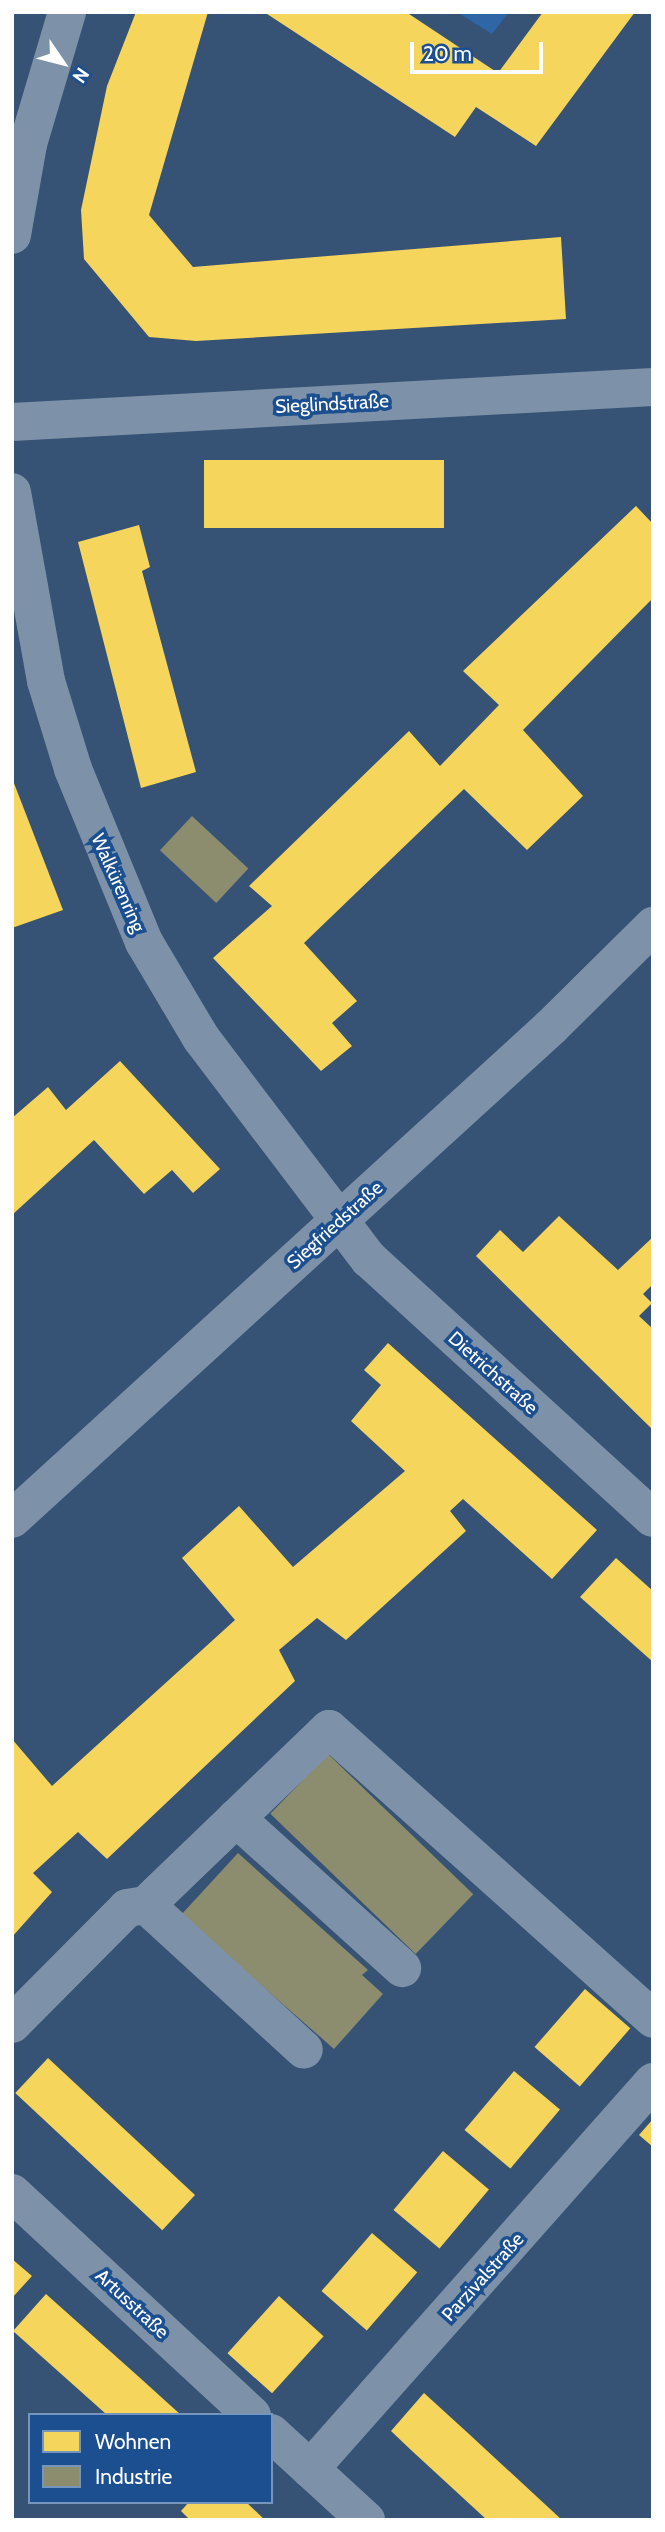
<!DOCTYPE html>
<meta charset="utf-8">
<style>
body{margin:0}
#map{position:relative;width:665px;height:2532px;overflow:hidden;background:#365274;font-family:Cabin,sans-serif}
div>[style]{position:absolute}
.green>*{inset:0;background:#2f66a5}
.homes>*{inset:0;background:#f6d55c;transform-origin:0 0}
.industry>*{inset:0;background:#8c8c6e;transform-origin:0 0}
.minor>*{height:38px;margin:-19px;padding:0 19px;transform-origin:19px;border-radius:19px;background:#7d92a8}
.tram>*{height:2px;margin:-1px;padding:0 1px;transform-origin:1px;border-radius:1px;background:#7e92a7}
span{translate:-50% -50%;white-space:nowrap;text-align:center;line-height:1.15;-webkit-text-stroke:7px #1b4f8f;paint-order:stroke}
.street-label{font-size:19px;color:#fff}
.frame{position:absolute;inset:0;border:14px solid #fff;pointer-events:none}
.legend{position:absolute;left:28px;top:2413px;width:245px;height:91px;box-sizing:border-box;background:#1b4f8f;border:2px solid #7695bc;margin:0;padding:9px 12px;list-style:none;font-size:21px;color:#fff}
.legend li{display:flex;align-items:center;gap:14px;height:35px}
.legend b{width:35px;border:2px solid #7695bc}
.north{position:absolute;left:28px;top:28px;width:70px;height:70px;-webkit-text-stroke:5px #1b4f8f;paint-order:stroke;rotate:125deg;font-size:19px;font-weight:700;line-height:28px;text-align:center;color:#fff}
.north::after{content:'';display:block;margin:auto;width:24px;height:32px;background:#fff;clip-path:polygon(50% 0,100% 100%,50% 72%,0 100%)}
.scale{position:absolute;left:410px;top:42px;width:133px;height:32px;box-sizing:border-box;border:4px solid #fff;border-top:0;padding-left:9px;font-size:21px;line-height:24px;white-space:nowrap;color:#fff;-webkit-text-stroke:5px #1b4f8f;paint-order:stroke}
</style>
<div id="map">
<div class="green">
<div style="clip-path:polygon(457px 12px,509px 12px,492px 34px)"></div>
</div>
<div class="homes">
<div style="clip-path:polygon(136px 12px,208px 12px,149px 215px,193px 267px,561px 237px,566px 319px,196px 341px,149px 337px,84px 259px,81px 210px,107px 86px)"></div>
<div style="clip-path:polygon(264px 12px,406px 12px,498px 73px,543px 12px,635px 12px,536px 146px,476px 107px,455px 137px)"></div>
<div style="left:444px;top:460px;width:68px;height:240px;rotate:90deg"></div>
<div style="clip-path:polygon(636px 506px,653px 524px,653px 598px,523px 730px,583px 796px,527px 850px,464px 789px,304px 943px,357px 1001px,332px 1023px,352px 1046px,321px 1071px,213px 958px,272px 906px,249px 886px,409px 731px,440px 766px,499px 705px,463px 671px)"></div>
<div style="clip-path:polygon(139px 525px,150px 567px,142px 571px,196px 772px,141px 788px,78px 542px)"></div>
<div style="clip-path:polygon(12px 778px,63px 910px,12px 928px)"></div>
<div style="clip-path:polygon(120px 1061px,220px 1169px,193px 1193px,172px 1170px,144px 1194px,94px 1140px,12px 1215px,12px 1118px,48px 1087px,66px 1110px)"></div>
<div style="clip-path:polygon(559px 1216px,618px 1270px,653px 1237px,653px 1284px,643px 1294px,652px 1303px,639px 1316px,653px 1329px,653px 1430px,476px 1256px,500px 1230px,523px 1252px)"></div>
<div style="clip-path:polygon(388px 1343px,597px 1530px,552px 1579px,463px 1499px,450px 1511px,466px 1531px,346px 1640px,317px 1618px,279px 1650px,295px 1681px,107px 1859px,78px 1832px,33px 1873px,52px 1892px,12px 1937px,12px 1739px,52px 1786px,235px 1620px,182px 1558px,239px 1506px,293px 1567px,405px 1471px,351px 1421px,381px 1385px,364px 1370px)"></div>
<div style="clip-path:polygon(616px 1558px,653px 1591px,653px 1662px,580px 1597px)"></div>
<div style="left:585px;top:1989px;width:60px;height:77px;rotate:41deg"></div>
<div style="left:48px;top:2058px;width:201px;height:48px;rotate:43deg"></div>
<div style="left:514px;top:2071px;width:60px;height:77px;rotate:40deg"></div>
<div style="clip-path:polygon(653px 2119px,653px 2147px,639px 2135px)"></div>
<div style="left:443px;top:2151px;width:60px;height:77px;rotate:40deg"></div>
<div style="left:372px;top:2233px;width:60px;height:77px;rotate:41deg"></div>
<div style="clip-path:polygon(12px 2259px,32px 2276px,12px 2298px)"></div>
<div style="clip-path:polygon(46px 2294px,139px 2377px,181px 2415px,106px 2414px,13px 2331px)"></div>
<div style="left:279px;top:2296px;width:60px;height:77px;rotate:42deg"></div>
<div style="clip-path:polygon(424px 2393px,469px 2434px,562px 2520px,487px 2520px,411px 2450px,391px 2431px)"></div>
<div style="clip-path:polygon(189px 2502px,246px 2502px,265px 2520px,190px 2520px,181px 2511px)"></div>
</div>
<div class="industry">
<div style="left:192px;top:816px;width:77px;height:47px;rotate:43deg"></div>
<div style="left:328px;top:1754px;width:202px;height:83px;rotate:44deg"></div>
<div style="clip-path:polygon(238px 1853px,368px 1970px,362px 1975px,383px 1994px,334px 2049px,181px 1915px)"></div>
</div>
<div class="minor">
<div style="left:12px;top:235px;width:92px;rotate:-80deg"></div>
<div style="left:28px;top:144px;width:138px;rotate:-73.5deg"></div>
<div style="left:12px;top:422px;width:642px;rotate:-3.13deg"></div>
<div style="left:12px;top:492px;width:192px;rotate:79.8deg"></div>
<div style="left:46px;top:681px;width:92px;rotate:72.9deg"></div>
<div style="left:73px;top:769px;width:187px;rotate:67.7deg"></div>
<div style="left:144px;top:942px;width:112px;rotate:59.3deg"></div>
<div style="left:201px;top:1038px;width:278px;rotate:52.8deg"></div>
<div style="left:369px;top:1259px;width:384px;rotate:42.4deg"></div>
<div style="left:12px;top:1519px;width:730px;rotate:-42.39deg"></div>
<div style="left:551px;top:1027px;width:144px;rotate:-44.7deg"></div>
<div style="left:236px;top:1818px;width:224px;rotate:42.1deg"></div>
<div style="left:146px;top:1905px;width:214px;rotate:42.5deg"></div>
<div style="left:12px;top:2024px;width:163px;rotate:-45.2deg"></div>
<div style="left:127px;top:1908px;width:19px;rotate:-9deg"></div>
<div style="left:146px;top:1905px;width:254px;rotate:-43.9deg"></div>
<div style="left:329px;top:1729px;width:435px;rotate:41.8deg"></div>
<div style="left:12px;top:2193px;width:327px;rotate:42.8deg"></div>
<div style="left:271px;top:2433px;width:129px;rotate:42.5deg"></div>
<div style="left:310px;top:2469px;width:517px;rotate:-48.45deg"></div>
</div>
<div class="tram">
<div style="left:12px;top:1503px;width:720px;rotate:-42.47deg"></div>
<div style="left:543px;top:1017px;width:156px;rotate:-45deg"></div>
<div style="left:12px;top:1535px;width:871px;rotate:-42.63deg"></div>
</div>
<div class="street-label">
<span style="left:332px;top:404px;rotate:-3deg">Sieglindstraße</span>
<span style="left:118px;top:883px;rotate:66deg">Walkürenring</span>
<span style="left:335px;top:1225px;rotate:-42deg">Siegfriedstraße</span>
<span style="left:493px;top:1373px;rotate:42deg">Dietrichstraße</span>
<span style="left:483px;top:2277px;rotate:-48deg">Parzivalstraße</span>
<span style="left:132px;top:2304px;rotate:43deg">Artusstraße</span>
</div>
<div class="frame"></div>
<ul class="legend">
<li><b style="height:19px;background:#f6d55c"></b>Wohnen</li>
<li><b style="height:19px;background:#8c8c6e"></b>Industrie</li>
</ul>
<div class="north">N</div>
<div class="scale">20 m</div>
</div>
